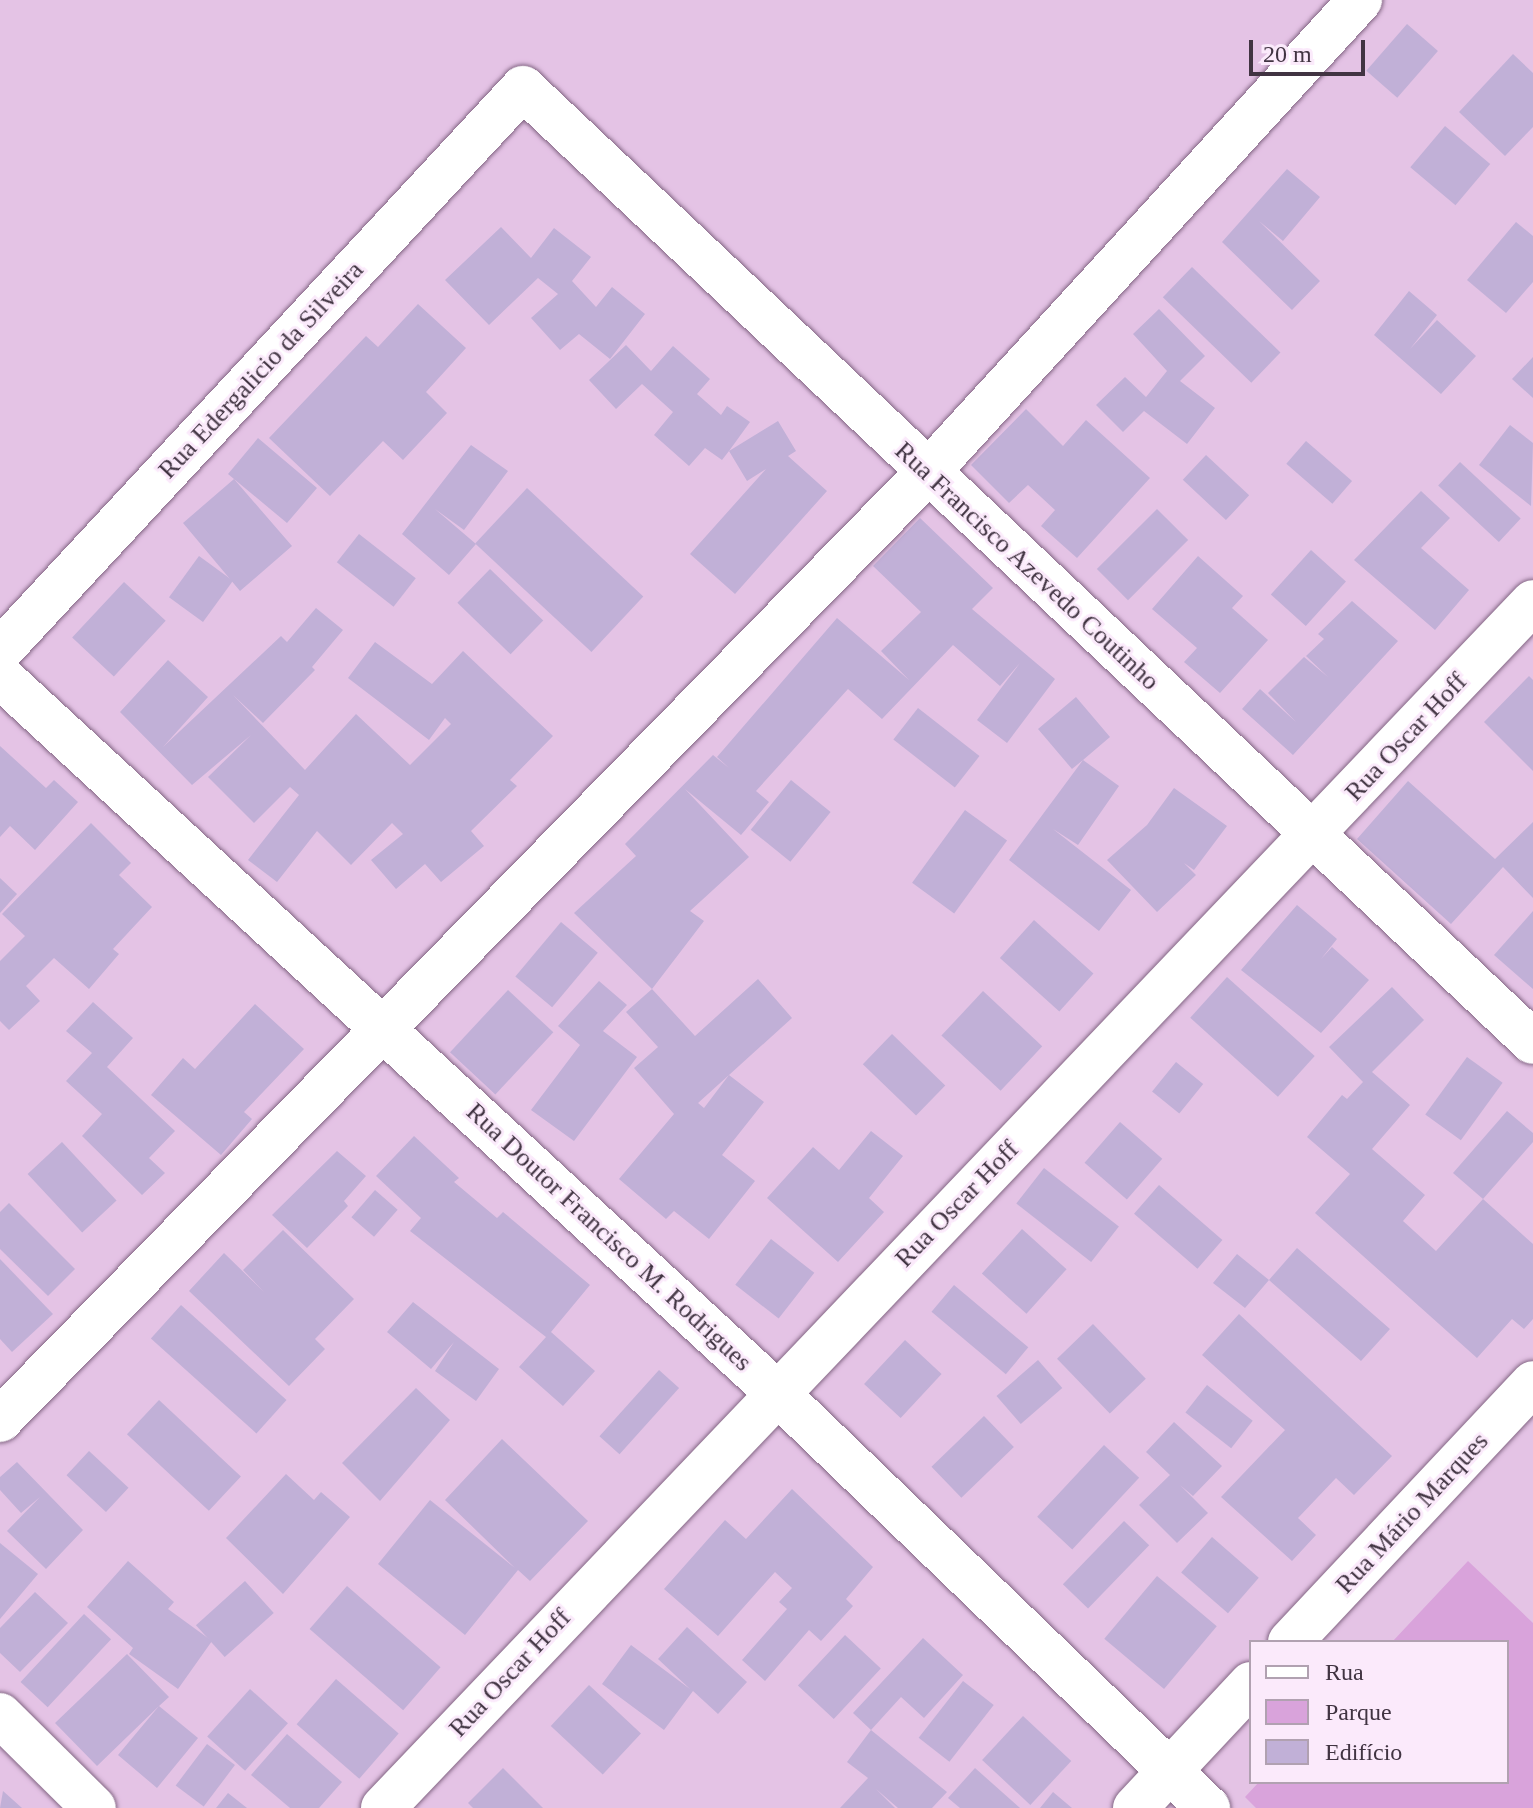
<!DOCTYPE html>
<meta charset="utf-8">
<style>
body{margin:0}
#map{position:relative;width:1533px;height:1808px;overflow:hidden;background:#e4c3e5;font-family:"Times New Roman",serif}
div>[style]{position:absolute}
.green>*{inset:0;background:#d9a3db}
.building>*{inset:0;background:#c1b0d7;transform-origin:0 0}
.roads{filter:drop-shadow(0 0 2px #836684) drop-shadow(0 0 2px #836684)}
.minor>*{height:44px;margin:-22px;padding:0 22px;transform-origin:22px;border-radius:22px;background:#fff}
span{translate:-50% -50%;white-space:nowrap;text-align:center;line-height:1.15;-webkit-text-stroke:6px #fbeafb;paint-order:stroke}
.street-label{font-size:26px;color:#413442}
.legend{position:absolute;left:1249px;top:1640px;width:260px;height:144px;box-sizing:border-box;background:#fbeafb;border:2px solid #b1a1b1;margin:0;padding:10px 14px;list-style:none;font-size:24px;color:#413442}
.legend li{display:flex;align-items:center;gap:16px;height:40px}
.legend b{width:40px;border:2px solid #b1a1b1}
.scale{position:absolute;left:1249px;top:40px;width:116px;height:36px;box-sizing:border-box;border:4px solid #413442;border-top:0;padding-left:10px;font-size:24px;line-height:28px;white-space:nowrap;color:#413442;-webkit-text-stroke:6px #fbeafb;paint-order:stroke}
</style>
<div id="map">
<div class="green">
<div style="clip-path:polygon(1468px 1561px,1533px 1623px,1533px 1808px,1256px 1808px,1245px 1797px,1259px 1782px,1507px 1782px,1507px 1642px,1392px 1642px)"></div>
</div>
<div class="building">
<div style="left:1407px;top:24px;width:41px;height:62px;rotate:41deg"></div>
<div style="clip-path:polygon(1513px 54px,1533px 73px,1533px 127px,1505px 156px,1459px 112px)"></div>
<div style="left:1445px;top:126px;width:59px;height:54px;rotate:40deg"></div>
<div style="clip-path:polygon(1287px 169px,1320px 197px,1283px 241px,1259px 221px,1320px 281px,1292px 310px,1222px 242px)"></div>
<div style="clip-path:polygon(1516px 222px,1533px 236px,1533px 282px,1506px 313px,1467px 280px)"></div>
<div style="clip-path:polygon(501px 227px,531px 258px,554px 228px,591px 257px,572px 281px,596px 307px,612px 287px,645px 314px,610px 359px,579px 334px,560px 350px,531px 318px,558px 294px,538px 278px,489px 325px,445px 280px)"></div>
<div style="left:1192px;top:267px;width:123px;height:42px;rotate:44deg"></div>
<div style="clip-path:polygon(1409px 291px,1437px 315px,1410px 349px,1437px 320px,1476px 356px,1441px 394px,1374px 335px)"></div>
<div style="clip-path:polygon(418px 304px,466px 348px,426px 392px,447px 413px,403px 460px,383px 441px,330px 496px,269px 438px,366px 336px,378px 347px)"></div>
<div style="clip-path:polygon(1159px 309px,1205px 356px,1180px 381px,1215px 408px,1187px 444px,1144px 411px,1123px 432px,1096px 405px,1125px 377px,1146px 397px,1167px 371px,1133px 334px)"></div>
<div style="clip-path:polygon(626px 345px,651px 371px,673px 346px,710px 379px,697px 394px,721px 415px,727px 406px,750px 422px,729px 451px,778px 421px,796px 451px,788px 456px,827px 491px,735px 594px,690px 554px,766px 469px,747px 481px,729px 451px,722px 460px,705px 448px,689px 466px,654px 435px,673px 412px,642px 384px,616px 409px,589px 380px)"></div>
<div style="clip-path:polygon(1533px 357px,1533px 398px,1512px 379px)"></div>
<div style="clip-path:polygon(1026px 409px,1063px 446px,1086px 420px,1150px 478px,1077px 558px,1041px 526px,1055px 510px,1028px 485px,1009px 503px,971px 465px)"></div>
<div style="clip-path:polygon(1510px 425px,1533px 443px,1531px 506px,1479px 465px)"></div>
<div style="clip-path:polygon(258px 438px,317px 488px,287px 523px,234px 479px,292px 546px,240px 591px,183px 523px,234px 479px,228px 474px)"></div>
<div style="left:1306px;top:441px;width:61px;height:30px;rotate:41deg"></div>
<div style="clip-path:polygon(471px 445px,508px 471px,464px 530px,435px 509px,476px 544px,449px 575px,402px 534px)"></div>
<div style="left:1206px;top:455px;width:59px;height:34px;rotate:43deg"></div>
<div style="left:1460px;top:462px;width:83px;height:32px;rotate:43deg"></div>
<div style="left:527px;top:488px;width:159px;height:76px;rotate:43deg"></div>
<div style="clip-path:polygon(1421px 491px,1450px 518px,1421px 548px,1469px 590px,1435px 630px,1354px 560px)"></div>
<div style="left:1157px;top:509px;width:44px;height:85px;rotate:45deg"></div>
<div style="clip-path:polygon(920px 518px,993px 588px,972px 609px,1055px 679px,1007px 743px,977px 720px,1020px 663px,1000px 686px,953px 645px,882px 719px,848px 689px,756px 791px,769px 802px,741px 835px,685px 789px,749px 857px,690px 911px,704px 921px,652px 989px,574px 913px,636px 856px,625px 844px,713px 755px,729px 768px,717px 757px,837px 618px,909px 680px,881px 651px,921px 612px,873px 566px)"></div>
<div style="left:359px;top:534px;width:72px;height:36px;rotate:38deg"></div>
<div style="left:1311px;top:550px;width:47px;height:60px;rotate:42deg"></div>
<div style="left:199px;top:556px;width:42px;height:51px;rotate:36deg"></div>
<div style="clip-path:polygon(1198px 556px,1243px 596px,1232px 608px,1268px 640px,1220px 693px,1184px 662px,1197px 648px,1152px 609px)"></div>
<div style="left:490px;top:569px;width:74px;height:47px;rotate:44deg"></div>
<div style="left:124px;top:582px;width:57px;height:76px;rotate:43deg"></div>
<div style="clip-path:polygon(1352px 601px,1398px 641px,1293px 755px,1242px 709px,1260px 689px,1296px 722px,1268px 693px,1304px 657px,1328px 677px,1306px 656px,1324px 639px,1318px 634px)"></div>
<div style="clip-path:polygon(316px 608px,343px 630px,312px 667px,315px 670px,263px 723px,233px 695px,305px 770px,356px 714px,410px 765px,451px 724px,445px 718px,429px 740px,348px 678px,375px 642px,432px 684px,463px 651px,553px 736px,510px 780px,517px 786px,471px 831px,484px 846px,441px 882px,425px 864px,396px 889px,371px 860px,403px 834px,392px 823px,351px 865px,317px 831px,277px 882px,248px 860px,299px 795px,290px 787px,254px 823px,208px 777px,251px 735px,192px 785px,120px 712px,168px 660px,208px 697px,163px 747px,281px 636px,287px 642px)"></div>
<div style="clip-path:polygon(1529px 676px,1533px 680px,1533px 771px,1484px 722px)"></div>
<div style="clip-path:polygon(1076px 697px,1110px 737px,1083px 760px,1119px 786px,1078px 845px,1053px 829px,1131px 890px,1099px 931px,1009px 860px,1083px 760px,1072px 769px,1038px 729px)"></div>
<div style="left:918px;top:708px;width:78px;height:40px;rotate:38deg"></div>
<div style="clip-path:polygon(0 746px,46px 788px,54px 780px,78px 802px,35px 850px,10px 826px,0 837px)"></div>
<div style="left:791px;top:780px;width:51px;height:64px;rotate:39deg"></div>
<div style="clip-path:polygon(1408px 781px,1495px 859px,1533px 822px,1533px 898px,1503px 867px,1451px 924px,1357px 839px)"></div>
<div style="clip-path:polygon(1174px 788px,1227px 826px,1194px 870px,1184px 863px,1196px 875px,1157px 912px,1107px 860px,1147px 825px)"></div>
<div style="left:965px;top:810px;width:52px;height:90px;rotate:36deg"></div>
<div style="clip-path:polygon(91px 823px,131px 863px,119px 875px,152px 907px,113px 949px,119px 954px,89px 989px,54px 958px,26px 986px,40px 1001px,9px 1030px,0 1021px,0 961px,25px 936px,2px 914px)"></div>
<div style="clip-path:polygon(0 878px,17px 894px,0 913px)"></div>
<div style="clip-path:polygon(1297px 905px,1337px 939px,1321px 959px,1332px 947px,1369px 980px,1321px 1033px,1241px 970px)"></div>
<div style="clip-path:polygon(1533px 911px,1533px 989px,1494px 955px)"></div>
<div style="left:1034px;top:920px;width:80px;height:51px;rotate:42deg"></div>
<div style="left:561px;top:922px;width:48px;height:71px;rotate:40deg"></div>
<div style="left:1227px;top:977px;width:118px;height:55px;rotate:42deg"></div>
<div style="clip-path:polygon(evenodd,758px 979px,792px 1018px,729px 1075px,764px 1102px,722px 1155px,755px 1181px,709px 1239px,674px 1211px,666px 1219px,619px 1179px,674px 1114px,634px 1068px,658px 1047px,626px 1012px,652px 989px,695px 1036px,758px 979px,729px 1075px,704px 1108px,698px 1103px,729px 1075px)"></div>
<div style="clip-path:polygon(599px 981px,627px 1005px,603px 1031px,637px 1057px,574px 1141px,531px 1110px,580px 1045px,558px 1026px)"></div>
<div style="clip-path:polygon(1392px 987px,1424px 1020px,1372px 1072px,1410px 1105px,1372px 1149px,1425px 1195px,1403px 1221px,1436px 1251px,1483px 1199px,1533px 1244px,1533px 1319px,1524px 1329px,1512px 1319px,1477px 1358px,1315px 1213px,1350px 1174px,1307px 1137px,1342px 1095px,1347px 1099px,1363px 1082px,1329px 1047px)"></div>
<div style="left:508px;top:990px;width:62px;height:85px;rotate:43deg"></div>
<div style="left:983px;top:991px;width:81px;height:61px;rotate:43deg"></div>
<div style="clip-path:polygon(93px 1002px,133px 1038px,107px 1067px,175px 1131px,149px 1158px,165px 1173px,142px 1195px,82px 1136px,102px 1114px,66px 1081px,92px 1053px,66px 1031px)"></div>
<div style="clip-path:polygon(255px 1004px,304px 1049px,244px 1112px,252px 1119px,221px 1155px,151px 1095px,183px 1058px,195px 1069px)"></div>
<div style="left:892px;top:1034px;width:74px;height:42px;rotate:44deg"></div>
<div style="left:1467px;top:1057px;width:44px;height:71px;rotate:36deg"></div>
<div style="left:1176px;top:1062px;width:35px;height:38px;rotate:39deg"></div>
<div style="clip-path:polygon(1507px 1111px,1533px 1133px,1533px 1142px,1483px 1199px,1453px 1173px)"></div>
<div style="left:1120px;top:1122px;width:56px;height:54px;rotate:41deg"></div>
<div style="clip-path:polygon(871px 1131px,903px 1156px,869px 1198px,884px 1212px,838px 1262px,767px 1198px,813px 1147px,839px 1170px)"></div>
<div style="clip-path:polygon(414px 1136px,459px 1178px,454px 1182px,497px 1218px,503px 1212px,590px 1285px,551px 1332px,595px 1371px,563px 1406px,519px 1367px,546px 1337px,410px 1231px,421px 1218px,376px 1176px)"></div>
<div style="left:62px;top:1142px;width:80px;height:47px;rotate:47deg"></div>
<div style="clip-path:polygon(337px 1151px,366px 1176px,344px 1201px,348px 1206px,307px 1248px,272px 1215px)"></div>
<div style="left:1044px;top:1168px;width:95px;height:45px;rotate:38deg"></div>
<div style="left:1159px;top:1185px;width:84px;height:38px;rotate:41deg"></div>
<div style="left:375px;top:1190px;width:30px;height:36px;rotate:41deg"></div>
<div style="clip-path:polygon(9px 1203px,75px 1269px,48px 1296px,0 1249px,0 1212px)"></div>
<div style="left:1022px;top:1229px;width:60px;height:60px;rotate:42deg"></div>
<div style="clip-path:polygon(283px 1230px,354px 1299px,315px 1339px,325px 1349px,289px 1386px,189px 1291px,224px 1253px,264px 1292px,243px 1270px)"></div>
<div style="left:771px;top:1239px;width:55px;height:58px;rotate:38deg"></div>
<div style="clip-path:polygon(1297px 1248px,1390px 1329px,1361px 1361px,1269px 1280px,1245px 1308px,1213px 1283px,1237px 1254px,1269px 1280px)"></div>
<div style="clip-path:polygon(0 1259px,53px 1314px,12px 1352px,0 1339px)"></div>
<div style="left:954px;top:1285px;width:97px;height:35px;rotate:40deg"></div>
<div style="clip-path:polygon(413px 1302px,499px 1369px,476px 1401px,435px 1371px,454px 1342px,431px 1369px,387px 1332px)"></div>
<div style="left:181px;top:1305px;width:142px;height:45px;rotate:42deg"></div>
<div style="clip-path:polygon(1239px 1314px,1392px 1456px,1354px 1495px,1336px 1478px,1298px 1518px,1316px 1535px,1292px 1561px,1221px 1497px,1285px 1430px,1202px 1355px)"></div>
<div style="left:1093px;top:1324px;width:76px;height:50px;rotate:46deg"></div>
<div style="left:905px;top:1340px;width:50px;height:60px;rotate:43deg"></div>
<div style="left:1038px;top:1360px;width:37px;height:55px;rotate:49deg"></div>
<div style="left:659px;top:1370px;width:27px;height:89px;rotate:42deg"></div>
<div style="left:1207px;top:1385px;width:58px;height:35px;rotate:38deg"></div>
<div style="clip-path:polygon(416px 1388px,450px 1420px,380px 1501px,342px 1463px)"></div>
<div style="left:159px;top:1400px;width:112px;height:47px;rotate:43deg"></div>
<div style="left:984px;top:1416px;width:43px;height:73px;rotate:46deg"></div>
<div style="clip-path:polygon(1174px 1422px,1222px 1466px,1193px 1496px,1180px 1485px,1208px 1513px,1177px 1543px,1139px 1505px,1170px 1475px,1146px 1452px)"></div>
<div style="clip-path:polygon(502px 1439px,588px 1521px,530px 1581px,518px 1570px,465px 1635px,378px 1564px,430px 1500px,515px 1568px,445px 1500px)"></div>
<div style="left:1104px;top:1445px;width:48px;height:98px;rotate:43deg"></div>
<div style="left:89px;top:1451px;width:54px;height:33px;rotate:43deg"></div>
<div style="clip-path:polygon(17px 1462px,83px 1530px,46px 1569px,7px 1531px,40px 1497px,21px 1513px,0 1490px,0 1477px)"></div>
<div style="clip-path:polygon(286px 1474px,314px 1500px,321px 1492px,350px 1517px,283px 1594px,226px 1538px)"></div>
<div style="clip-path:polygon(792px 1489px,873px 1567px,846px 1599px,853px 1606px,821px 1641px,809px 1630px,765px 1681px,742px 1660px,787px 1609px,779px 1602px,792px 1588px,775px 1572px,718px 1636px,664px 1589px,725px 1520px,746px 1539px)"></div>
<div style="left:1124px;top:1521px;width:35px;height:88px;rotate:44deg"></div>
<div style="left:1212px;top:1537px;width:62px;height:47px;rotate:41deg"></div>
<div style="clip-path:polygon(0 1543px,38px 1574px,0 1619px)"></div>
<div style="clip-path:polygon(128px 1561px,174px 1602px,168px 1609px,212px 1641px,178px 1689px,129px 1654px,133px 1648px,87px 1607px)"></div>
<div style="left:1157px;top:1576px;width:78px;height:82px;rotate:40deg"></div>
<div style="left:245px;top:1581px;width:43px;height:66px;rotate:48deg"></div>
<div style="left:347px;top:1586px;width:124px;height:57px;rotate:41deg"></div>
<div style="clip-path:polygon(35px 1592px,68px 1623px,20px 1672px,0 1653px,0 1628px)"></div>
<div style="left:84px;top:1614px;width:37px;height:93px;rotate:43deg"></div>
<div style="clip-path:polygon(687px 1627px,747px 1682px,718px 1714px,693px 1691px,664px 1730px,602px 1684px,631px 1645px,690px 1689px,658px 1659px)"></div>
<div style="left:845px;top:1635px;width:49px;height:69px;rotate:43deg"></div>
<div style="clip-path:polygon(923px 1638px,963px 1675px,924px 1718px,901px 1697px,871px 1730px,853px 1713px)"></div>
<div style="clip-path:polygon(127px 1654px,169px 1697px,159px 1706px,198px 1738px,157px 1788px,118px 1755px,159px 1706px,97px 1766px,55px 1723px)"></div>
<div style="left:336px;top:1679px;width:83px;height:60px;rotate:41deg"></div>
<div style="left:963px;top:1681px;width:39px;height:72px;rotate:38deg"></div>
<div style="left:589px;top:1685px;width:71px;height:56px;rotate:43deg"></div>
<div style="left:250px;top:1689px;width:51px;height:64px;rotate:42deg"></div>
<div style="left:1023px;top:1716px;width:66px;height:60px;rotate:43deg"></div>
<div style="clip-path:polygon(871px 1730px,947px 1792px,932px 1808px,898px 1808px,876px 1789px,895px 1808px,840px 1808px,868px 1778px,847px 1762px)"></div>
<div style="clip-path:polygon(287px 1734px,342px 1782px,319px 1808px,290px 1808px,251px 1775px)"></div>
<div style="left:207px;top:1744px;width:35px;height:52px;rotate:37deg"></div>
<div style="clip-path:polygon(503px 1768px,543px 1808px,473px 1808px,468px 1803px)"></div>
<div style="clip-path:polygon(975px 1768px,1020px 1808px,960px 1808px,948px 1798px)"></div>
<div style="clip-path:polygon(3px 1791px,22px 1808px,0 1808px)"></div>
<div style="clip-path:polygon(1053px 1792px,1072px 1808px,1040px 1808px)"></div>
<div style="clip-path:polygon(228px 1793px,247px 1808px,216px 1808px)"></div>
</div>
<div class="roads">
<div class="minor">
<div style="left:0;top:651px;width:768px;rotate:-47.11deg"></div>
<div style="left:523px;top:88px;width:1389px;rotate:43.37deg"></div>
<div style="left:0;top:676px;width:1056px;rotate:42.7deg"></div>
<div style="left:776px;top:1392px;width:600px;rotate:43.92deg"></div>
<div style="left:0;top:1420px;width:1327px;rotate:-45.61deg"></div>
<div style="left:928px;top:472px;width:640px;rotate:-47.53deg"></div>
<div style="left:1290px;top:1642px;width:355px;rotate:-46.8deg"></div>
<div style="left:0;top:1715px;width:132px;rotate:44.7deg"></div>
<div style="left:383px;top:1808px;width:1666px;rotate:-46.36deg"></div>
<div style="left:1135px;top:1808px;width:170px;rotate:-46.9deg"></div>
</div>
</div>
<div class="street-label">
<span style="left:261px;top:370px;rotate:-47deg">Rua Edergalicio da Silveira</span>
<span style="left:1027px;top:566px;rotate:43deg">Rua Francisco Azevedo Coutinho</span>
<span style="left:1406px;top:737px;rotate:-47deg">Rua Oscar Hoff</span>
<span style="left:957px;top:1204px;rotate:-46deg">Rua Oscar Hoff</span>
<span style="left:609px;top:1237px;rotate:43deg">Rua Doutor Francisco M. Rodrigues</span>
<span style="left:1412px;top:1513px;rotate:-47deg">Rua Mário Marques</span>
<span style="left:510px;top:1673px;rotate:-47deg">Rua Oscar Hoff</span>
</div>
<ul class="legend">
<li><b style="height:10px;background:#fff"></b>Rua</li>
<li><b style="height:22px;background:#d9a3db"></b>Parque</li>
<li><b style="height:22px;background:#c1b0d7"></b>Edifício</li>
</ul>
<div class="scale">20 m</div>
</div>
